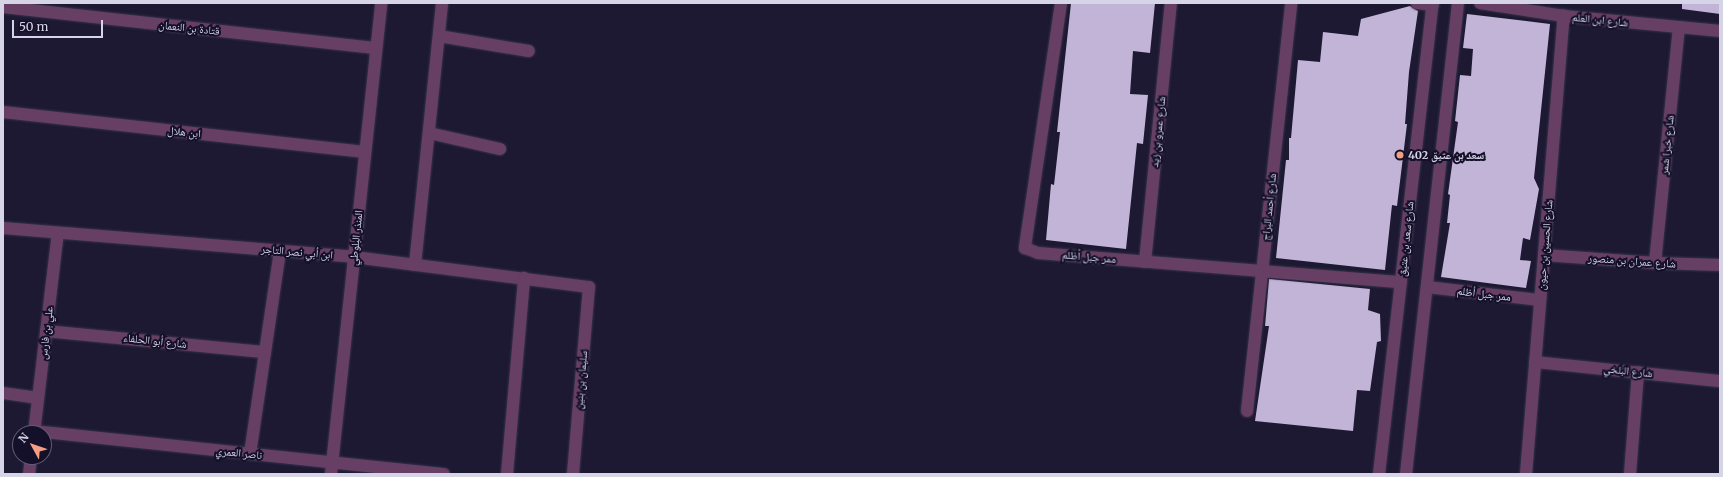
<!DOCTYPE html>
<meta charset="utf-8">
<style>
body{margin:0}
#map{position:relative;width:1723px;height:477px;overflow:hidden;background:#1d1933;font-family:Merriweather,"Noto Naskh Arabic",serif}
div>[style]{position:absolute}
.building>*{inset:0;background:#c2b4d6}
.roads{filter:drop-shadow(0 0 1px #37334c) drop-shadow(0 0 1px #37334c)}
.minor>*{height:12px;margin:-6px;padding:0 6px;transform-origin:6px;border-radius:6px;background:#673f65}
.dots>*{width:11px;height:11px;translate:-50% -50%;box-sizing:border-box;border:2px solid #141029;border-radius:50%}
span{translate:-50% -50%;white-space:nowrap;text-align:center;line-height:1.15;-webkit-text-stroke:4px #141029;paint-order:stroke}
.street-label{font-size:11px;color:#d6d4e7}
.poi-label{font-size:11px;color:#d6d4e7;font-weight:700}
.left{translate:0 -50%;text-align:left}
.frame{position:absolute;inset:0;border:4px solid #d6d4e7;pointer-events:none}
.north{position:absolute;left:12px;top:425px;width:40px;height:40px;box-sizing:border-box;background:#141029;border:1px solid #625e75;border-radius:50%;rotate:310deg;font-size:11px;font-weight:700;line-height:16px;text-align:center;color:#d6d4e7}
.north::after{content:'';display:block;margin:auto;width:14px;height:18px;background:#f39f83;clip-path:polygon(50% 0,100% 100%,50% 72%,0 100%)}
.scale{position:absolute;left:12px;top:20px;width:91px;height:18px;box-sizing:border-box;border:2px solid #d6d4e7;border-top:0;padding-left:5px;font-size:12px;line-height:14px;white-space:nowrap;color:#d6d4e7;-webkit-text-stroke:3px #141029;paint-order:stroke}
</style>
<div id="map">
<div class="building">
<div style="clip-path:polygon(1071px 3px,1155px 3px,1150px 53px,1133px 51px,1130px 94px,1148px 95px,1143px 144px,1137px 143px,1126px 249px,1046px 240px,1051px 184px,1054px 185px,1060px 132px,1057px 132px)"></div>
<div style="clip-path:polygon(1682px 3px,1720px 3px,1720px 14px,1682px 9px)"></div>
<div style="clip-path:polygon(1410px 6px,1418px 11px,1409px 72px,1405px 124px,1407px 124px,1397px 206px,1392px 205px,1385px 270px,1276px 258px,1286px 160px,1289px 160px,1289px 138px,1291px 138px,1298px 60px,1320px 62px,1323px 32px,1358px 36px,1361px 19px)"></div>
<div style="clip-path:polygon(1467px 14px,1550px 24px,1534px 178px,1539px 189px,1530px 240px,1523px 238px,1520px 260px,1531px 261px,1526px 288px,1441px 277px,1450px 223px,1447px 223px,1450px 195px,1448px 194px,1458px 122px,1455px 121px,1460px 75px,1471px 76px,1473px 49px,1463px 48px)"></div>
<div style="clip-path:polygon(1269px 279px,1370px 289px,1368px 310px,1380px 314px,1381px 341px,1377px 342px,1370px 391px,1357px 390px,1353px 431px,1255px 421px,1269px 326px,1265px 326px)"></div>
</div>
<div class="roads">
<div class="minor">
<div style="left:1061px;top:3px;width:248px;rotate:98.4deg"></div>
<div style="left:1025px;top:248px;width:14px;rotate:21deg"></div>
<div style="left:1038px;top:253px;width:364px;rotate:4.6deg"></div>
<div style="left:1417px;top:3px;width:16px;rotate:7deg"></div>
<div style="left:1480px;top:3px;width:85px;rotate:8.8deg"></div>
<div style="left:1564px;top:16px;width:157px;rotate:5.5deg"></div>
<div style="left:3px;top:7px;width:374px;rotate:6.3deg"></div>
<div style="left:439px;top:36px;width:91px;rotate:9.5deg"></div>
<div style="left:3px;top:112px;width:364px;rotate:6.3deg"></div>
<div style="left:429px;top:133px;width:73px;rotate:12.7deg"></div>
<div style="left:3px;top:228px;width:352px;rotate:4.7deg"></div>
<div style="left:354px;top:257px;width:237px;rotate:7.3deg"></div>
<div style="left:589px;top:287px;width:188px;rotate:94.9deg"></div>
<div style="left:1544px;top:255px;width:111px;rotate:4.1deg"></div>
<div style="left:1655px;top:263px;width:65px;rotate:1.8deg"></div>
<div style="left:1145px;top:262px;width:260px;rotate:-84.3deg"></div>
<div style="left:1655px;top:263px;width:237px;rotate:-84.2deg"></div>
<div style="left:415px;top:265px;width:263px;rotate:-84.1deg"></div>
<div style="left:1427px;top:287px;width:114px;rotate:6.6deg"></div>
<div style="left:46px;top:331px;width:220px;rotate:5.5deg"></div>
<div style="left:1535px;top:362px;width:186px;rotate:5.9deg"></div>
<div style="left:3px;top:393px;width:35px;rotate:8deg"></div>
<div style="left:1247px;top:411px;width:410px;rotate:-83.8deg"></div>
<div style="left:34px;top:431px;width:412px;rotate:6deg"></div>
<div style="left:34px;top:433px;width:201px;rotate:-83.2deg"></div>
<div style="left:250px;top:454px;width:205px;rotate:-81.6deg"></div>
<div style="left:29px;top:474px;width:17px;rotate:-83deg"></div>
<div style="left:331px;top:474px;width:474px;rotate:-83.9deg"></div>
<div style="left:507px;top:474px;width:197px;rotate:-85deg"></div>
<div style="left:1379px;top:474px;width:474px;rotate:-83.5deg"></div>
<div style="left:1406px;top:474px;width:474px;rotate:-83.7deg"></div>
<div style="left:1526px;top:474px;width:460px;rotate:-85.3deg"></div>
<div style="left:1630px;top:474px;width:102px;rotate:-85.5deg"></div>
</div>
</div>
<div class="dots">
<div style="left:1400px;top:155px;background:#f39f83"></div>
</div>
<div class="street-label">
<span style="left:1600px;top:20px;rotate:6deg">شارع ابن العلم</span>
<span style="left:189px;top:28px;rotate:6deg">قتادة بن النعمان</span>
<span style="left:184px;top:132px;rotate:6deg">ابن هلال</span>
<span style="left:1158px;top:132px;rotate:-84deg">شارع عمرو بن زيد</span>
<span style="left:1667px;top:145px;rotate:-84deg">شارع خبرا شمر</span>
<span style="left:1269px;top:207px;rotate:-84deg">شارع أحمد البراج</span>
<span style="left:356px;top:238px;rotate:-84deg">المنذر البلوطي</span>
<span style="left:1406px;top:239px;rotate:-84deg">شارع سعد بن عتيق</span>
<span style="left:1545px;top:245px;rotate:-85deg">شارع الحسين بن حيون</span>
<span style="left:297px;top:252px;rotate:5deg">ابن أبي نصر التاجر</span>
<span style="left:1089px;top:257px;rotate:5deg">ممر جبل أظلم</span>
<span style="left:1632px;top:261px;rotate:4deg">شارع عمران بن منصور</span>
<span style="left:1484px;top:294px;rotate:7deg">ممر جبل أظلم</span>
<span style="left:46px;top:333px;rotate:-83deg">علي بن فارس</span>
<span style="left:155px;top:341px;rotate:6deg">شارع أبو الحلفاء</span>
<span style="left:1628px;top:371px;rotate:6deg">شارع البلخي</span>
<span style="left:581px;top:380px;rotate:-85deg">سليمان بن بنين</span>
<span style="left:239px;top:453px;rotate:6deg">ناصر العمري</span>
</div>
<div class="poi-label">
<span class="left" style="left:1408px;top:155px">سعد بن عتيق 402</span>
</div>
<div class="frame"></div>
<div class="north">N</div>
<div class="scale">50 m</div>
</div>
